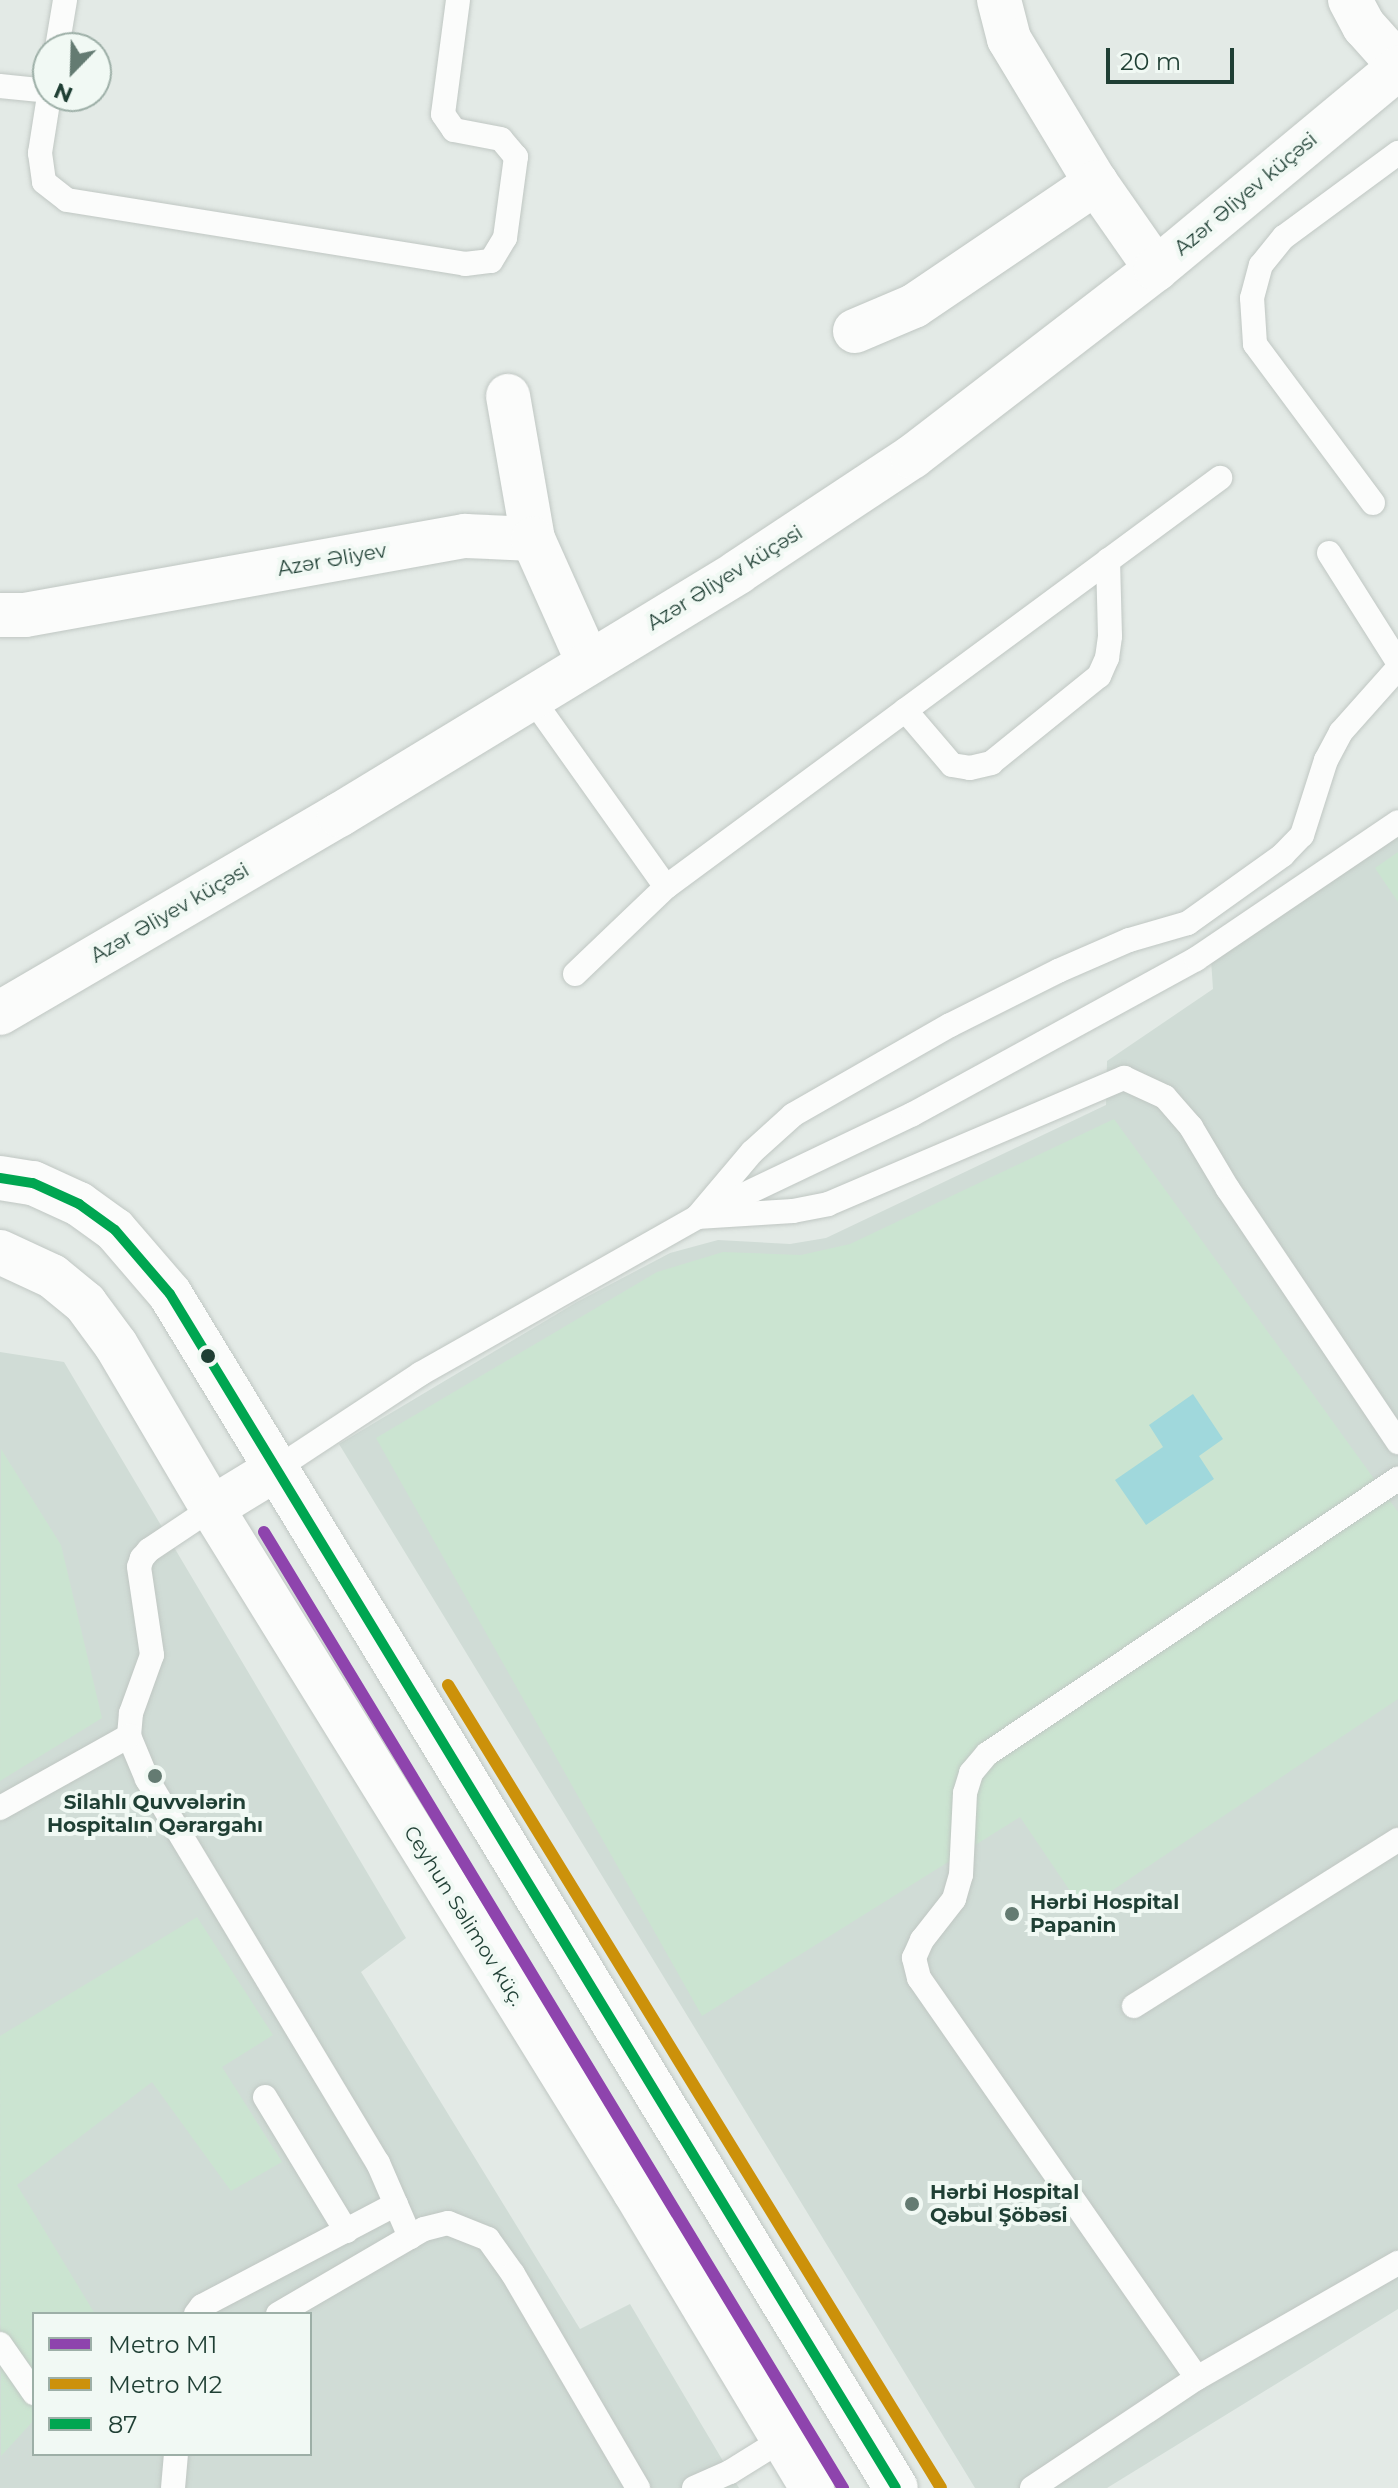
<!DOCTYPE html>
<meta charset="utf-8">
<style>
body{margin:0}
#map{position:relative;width:1398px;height:2488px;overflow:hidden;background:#e3eae6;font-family:Montserrat,sans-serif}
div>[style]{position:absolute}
.built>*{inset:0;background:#d0dcd6}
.green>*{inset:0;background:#cbe4d1}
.water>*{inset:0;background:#a0d8dc}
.roads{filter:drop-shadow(0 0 2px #c0c7c3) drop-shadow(0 0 2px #c0c7c3)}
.service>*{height:24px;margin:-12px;padding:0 12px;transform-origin:12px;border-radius:12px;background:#fbfcfb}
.minor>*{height:44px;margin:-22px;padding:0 22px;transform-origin:22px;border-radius:22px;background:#fbfcfb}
.secondary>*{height:44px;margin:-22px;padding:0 22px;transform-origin:22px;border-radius:22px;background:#fbfcfb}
.bus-1>*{height:10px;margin:-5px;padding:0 5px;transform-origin:5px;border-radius:5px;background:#00a651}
.metro-1>*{height:12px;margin:-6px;padding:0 6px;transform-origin:6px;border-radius:6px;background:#8e44ad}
.metro-2>*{height:12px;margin:-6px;padding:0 6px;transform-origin:6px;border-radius:6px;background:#cc910a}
.dots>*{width:22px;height:22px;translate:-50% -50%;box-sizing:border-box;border:4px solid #f1f9f4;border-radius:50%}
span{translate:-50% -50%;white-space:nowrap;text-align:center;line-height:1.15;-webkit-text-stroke:8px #f1f9f4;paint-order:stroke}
.street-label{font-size:20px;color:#1f3f34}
.poi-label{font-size:20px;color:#1f3f34;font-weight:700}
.left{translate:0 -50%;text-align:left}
.legend{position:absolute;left:32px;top:2312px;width:280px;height:144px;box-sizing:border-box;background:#f1f9f4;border:2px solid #9dafa7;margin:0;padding:10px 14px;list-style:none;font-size:24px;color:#1f3f34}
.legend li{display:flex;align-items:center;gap:16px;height:40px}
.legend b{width:40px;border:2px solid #9dafa7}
.north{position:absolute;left:32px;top:32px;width:80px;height:80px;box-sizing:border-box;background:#f1f9f4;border:2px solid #9dafa7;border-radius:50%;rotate:203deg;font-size:22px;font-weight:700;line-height:32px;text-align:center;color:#1f3f34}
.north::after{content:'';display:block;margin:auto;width:28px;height:36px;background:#647b72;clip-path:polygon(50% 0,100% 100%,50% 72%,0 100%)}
.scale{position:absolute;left:1106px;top:48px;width:128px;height:36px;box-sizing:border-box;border:4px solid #1f3f34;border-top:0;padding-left:10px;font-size:24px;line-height:28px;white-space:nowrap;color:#1f3f34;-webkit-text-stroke:6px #f1f9f4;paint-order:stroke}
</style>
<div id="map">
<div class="built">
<div style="clip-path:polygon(1398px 811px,1398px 2309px,1107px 2488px,975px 2488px,339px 1444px,577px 1302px,670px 1253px,718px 1240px,790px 1244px,826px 1238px,1106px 1105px,1107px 1061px,1213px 989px,1210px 945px)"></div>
<div style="clip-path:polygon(evenodd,0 1352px,64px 1362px,406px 1938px,361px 1972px,580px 2329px,630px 2304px,739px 2488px,0 2488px,0 1352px,34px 2314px,310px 2314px,310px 2454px,34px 2454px,34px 2314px)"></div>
</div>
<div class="green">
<div style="clip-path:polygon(1398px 852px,1398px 902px,1375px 868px)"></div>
<div style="clip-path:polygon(1114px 1119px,1398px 1512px,1398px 1699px,1083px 1910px,1020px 1817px,702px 2016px,376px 1438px,657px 1272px,723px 1252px,801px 1255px,850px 1244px)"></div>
<div style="clip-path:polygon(1px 1449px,61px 1545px,102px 1718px,0 1781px)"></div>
<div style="clip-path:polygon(197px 1917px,273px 2035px,222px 2067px,282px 2162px,231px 2191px,152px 2082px,17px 2185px,95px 2314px,34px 2314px,34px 2420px,1px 2456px,0 2036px)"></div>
</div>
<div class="water">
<div style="clip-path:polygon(1193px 1394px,1223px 1439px,1199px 1456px,1214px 1479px,1146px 1525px,1115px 1480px,1163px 1447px,1149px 1425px)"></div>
</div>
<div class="roads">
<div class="service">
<div style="left:57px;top:48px;width:49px;rotate:-80.5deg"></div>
<div style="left:0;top:86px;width:48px;rotate:5.9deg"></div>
<div style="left:49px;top:96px;width:58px;rotate:99deg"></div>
<div style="left:40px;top:153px;width:29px;rotate:82deg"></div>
<div style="left:44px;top:182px;width:29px;rotate:38deg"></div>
<div style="left:67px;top:200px;width:403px;rotate:9.1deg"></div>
<div style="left:465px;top:264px;width:26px;rotate:-7deg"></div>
<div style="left:491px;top:261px;width:27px;rotate:-59deg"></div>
<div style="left:505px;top:238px;width:82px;rotate:-82.3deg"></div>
<div style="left:516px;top:157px;width:23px;rotate:-130deg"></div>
<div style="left:501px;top:139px;width:48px;rotate:-169.2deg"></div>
<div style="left:454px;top:130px;width:19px;rotate:-125deg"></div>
<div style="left:443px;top:114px;width:115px;rotate:-82.5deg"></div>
<div style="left:1373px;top:503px;width:198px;rotate:-126.6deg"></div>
<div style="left:1255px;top:344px;width:46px;rotate:-93.7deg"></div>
<div style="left:1252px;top:298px;width:34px;rotate:-75deg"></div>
<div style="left:1261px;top:265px;width:36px;rotate:-51deg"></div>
<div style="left:1284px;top:237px;width:142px;rotate:-36.4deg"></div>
<div style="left:1329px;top:553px;width:129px;rotate:57.7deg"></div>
<div style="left:1398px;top:668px;width:86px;rotate:131.7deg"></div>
<div style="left:1341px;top:732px;width:32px;rotate:118deg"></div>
<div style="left:1326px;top:760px;width:79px;rotate:107.7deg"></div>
<div style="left:1302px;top:835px;width:28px;rotate:134deg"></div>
<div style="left:1283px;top:855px;width:117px;rotate:144.4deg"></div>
<div style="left:1188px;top:923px;width:61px;rotate:163.9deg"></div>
<div style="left:1129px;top:940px;width:77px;rotate:156.4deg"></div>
<div style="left:1058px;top:971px;width:121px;rotate:153.4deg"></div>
<div style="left:950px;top:1025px;width:181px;rotate:150.2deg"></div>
<div style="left:793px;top:1115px;width:55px;rotate:137.9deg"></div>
<div style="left:752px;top:1152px;width:85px;rotate:130.2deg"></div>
<div style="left:697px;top:1217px;width:239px;rotate:-25.5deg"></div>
<div style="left:913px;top:1114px;width:323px;rotate:-28.7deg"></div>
<div style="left:1196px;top:959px;width:244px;rotate:-34.1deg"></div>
<div style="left:531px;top:697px;width:233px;rotate:54.6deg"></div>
<div style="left:905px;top:710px;width:72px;rotate:49.5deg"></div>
<div style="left:952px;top:765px;width:18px;rotate:9deg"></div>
<div style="left:970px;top:768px;width:22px;rotate:-13deg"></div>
<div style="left:991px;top:763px;width:139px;rotate:-38.9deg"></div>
<div style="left:1099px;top:676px;width:20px;rotate:-66deg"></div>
<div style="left:1107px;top:658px;width:22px;rotate:-82deg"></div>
<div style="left:1110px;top:636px;width:76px;rotate:-91.5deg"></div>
<div style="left:575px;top:974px;width:126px;rotate:-43.7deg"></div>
<div style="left:666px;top:887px;width:689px;rotate:-36.44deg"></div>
<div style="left:276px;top:1469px;width:173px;rotate:-33.4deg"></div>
<div style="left:420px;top:1374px;width:318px;rotate:-29.5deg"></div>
<div style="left:697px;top:1217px;width:96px;rotate:-3.6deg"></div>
<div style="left:793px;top:1211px;width:36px;rotate:-11deg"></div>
<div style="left:828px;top:1204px;width:322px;rotate:-23.1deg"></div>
<div style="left:1124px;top:1078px;width:45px;rotate:24.9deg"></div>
<div style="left:1165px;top:1097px;width:40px;rotate:49deg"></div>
<div style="left:1191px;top:1127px;width:72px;rotate:59.2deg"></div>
<div style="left:1228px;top:1189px;width:305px;rotate:56.1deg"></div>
<div style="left:212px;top:1508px;width:76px;rotate:146.3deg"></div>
<div style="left:149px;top:1550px;width:11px;rotate:131deg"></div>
<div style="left:142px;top:1558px;width:9px;rotate:108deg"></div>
<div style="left:139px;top:1567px;width:89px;rotate:81.6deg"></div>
<div style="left:152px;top:1655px;width:62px;rotate:109.9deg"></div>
<div style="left:131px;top:1713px;width:23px;rotate:95deg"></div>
<div style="left:129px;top:1736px;width:47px;rotate:67.3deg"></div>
<div style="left:147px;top:1779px;width:448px;rotate:59deg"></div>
<div style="left:378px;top:2163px;width:81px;rotate:66.6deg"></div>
<div style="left:0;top:1808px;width:148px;rotate:-29.2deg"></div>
<div style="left:1134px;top:2006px;width:312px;rotate:-32.2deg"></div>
<div style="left:265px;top:2097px;width:157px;rotate:58.8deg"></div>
<div style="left:196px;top:2314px;width:10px;rotate:-53deg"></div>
<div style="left:202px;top:2306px;width:219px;rotate:-27.7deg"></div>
<div style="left:278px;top:2314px;width:169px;rotate:-30.2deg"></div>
<div style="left:424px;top:2229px;width:25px;rotate:-14deg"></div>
<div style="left:448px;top:2223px;width:43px;rotate:21.8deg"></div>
<div style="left:488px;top:2239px;width:43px;rotate:54.5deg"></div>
<div style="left:513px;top:2274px;width:248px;rotate:59.7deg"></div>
<div style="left:0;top:2344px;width:60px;rotate:55.2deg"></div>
<div style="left:1197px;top:2378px;width:487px;rotate:-124.8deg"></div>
<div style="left:919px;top:1978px;width:21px;rotate:-104deg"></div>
<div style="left:914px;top:1958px;width:20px;rotate:-66deg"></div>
<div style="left:922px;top:1940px;width:52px;rotate:-52deg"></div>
<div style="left:954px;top:1899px;width:25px;rotate:-74deg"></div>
<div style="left:961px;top:1875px;width:82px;rotate:-87.2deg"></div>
<div style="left:965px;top:1793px;width:21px;rotate:-73deg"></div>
<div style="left:971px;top:1773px;width:25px;rotate:-50deg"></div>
<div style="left:987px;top:1754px;width:495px;rotate:-33.8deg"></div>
<div style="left:173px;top:2488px;width:34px;rotate:-85deg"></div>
<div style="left:694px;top:2488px;width:39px;rotate:-24deg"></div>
<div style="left:730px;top:2472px;width:62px;rotate:-31.9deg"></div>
<div style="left:1032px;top:2488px;width:198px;rotate:-33.7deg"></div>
<div style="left:1197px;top:2378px;width:232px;rotate:-29.8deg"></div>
</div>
<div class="minor">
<div style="left:999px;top:0;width:40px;rotate:75.6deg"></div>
<div style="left:1009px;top:39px;width:168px;rotate:58.9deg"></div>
<div style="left:1096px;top:183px;width:105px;rotate:55.1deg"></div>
<div style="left:1350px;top:0;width:30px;rotate:62deg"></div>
<div style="left:1364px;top:26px;width:51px;rotate:48.2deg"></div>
<div style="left:855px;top:331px;width:64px;rotate:-23deg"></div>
<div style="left:914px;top:306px;width:220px;rotate:-34.1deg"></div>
<div style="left:508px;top:396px;width:145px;rotate:80.1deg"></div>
<div style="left:0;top:615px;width:25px"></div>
<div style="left:25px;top:615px;width:447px;rotate:-10.2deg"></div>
<div style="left:465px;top:536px;width:68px;rotate:2.5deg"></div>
<div style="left:533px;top:539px;width:135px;rotate:65.9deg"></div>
<div style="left:0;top:1013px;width:393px;rotate:-30.3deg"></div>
<div style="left:339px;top:815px;width:467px;rotate:-31.3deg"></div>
<div style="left:738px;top:572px;width:209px;rotate:-33.5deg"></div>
<div style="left:912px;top:457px;width:308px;rotate:-37.6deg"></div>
<div style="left:1156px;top:269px;width:315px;rotate:-39.7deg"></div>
</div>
<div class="secondary">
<div style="left:0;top:1178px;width:33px;rotate:9deg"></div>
<div style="left:33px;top:1183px;width:51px;rotate:24.5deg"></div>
<div style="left:79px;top:1204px;width:44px;rotate:35.8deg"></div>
<div style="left:115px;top:1230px;width:84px;rotate:49.3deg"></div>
<div style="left:170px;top:1294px;width:1397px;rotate:58.7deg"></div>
<div style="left:0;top:1252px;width:57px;rotate:24.8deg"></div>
<div style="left:52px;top:1276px;width:43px;rotate:39.3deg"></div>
<div style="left:85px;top:1303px;width:52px;rotate:53.6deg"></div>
<div style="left:116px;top:1345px;width:189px;rotate:59.5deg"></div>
<div style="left:212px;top:1508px;width:804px;rotate:58.27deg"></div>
<div style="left:635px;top:2192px;width:345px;rotate:59.1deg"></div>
<div style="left:212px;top:1508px;width:75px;rotate:-31.4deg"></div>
</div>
</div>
<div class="bus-1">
<div style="left:0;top:1178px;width:33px;rotate:9deg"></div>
<div style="left:33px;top:1183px;width:51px;rotate:24.5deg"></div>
<div style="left:79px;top:1204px;width:44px;rotate:35.8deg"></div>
<div style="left:115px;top:1230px;width:84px;rotate:49.3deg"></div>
<div style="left:170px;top:1294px;width:1397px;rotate:58.7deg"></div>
</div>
<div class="metro-1">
<div style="left:264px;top:1532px;width:1118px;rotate:58.8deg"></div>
</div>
<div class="metro-2">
<div style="left:448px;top:1685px;width:942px;rotate:58.45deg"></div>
</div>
<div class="dots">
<div style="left:208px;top:1356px;background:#1f3f34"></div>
<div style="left:155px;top:1776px;background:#647b72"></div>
<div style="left:1012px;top:1914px;background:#647b72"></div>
<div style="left:912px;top:2204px;background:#647b72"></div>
</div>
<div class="street-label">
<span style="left:1246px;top:194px;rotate:-40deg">Azər Əliyev küçəsi</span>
<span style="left:332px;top:560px;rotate:-10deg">Azər Əliyev</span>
<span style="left:725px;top:578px;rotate:-32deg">Azər Əliyev küçəsi</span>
<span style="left:170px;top:913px;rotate:-30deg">Azər Əliyev küçəsi</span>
<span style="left:464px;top:1916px;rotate:58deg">Ceyhun Səlimov küç.</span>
</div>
<div class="poi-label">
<span style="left:155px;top:1814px">Silahlı Quvvələrin<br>Hospitalın Qərargahı</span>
<span class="left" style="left:1030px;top:1914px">Hərbi Hospital<br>Papanin</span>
<span class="left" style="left:930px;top:2204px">Hərbi Hospital<br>Qəbul Şöbəsi</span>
</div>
<ul class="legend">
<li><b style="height:10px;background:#8e44ad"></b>Metro M1</li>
<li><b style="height:10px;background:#cc910a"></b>Metro M2</li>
<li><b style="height:10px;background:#00a651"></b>87</li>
</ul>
<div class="north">N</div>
<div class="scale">20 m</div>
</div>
